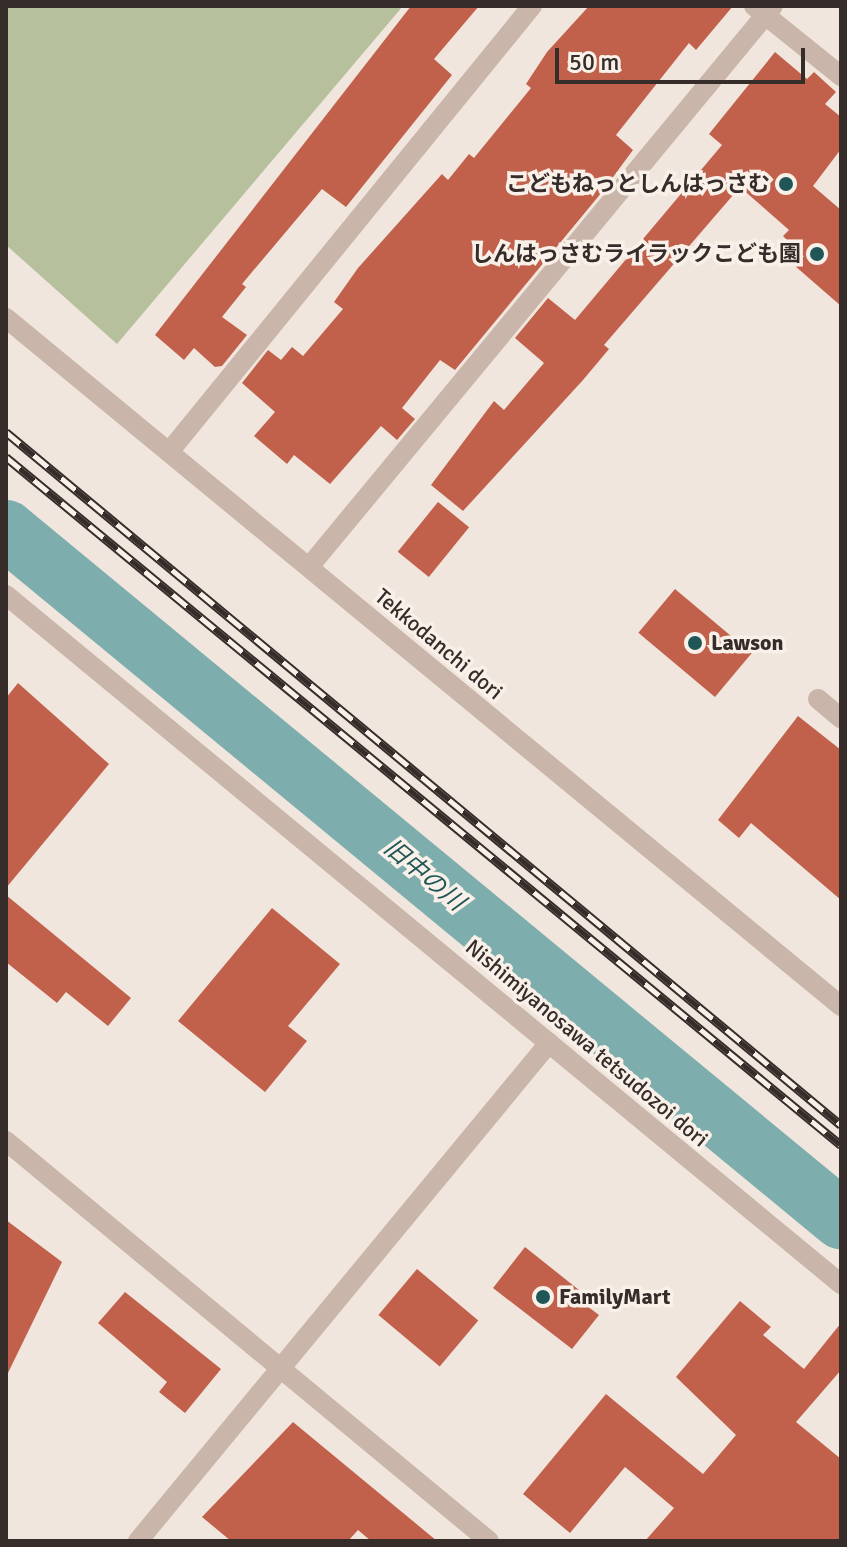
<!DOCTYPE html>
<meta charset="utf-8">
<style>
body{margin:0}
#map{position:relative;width:847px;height:1547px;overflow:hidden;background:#f1e6dd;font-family:Signika,"Noto Sans JP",sans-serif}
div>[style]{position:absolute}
.green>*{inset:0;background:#b6c09d}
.river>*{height:60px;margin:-30px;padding:0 30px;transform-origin:30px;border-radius:30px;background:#7dadac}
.building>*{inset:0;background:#c1604b;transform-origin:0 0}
.minor>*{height:20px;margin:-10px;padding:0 10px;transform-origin:10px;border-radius:10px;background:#c9b5a9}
.tertiary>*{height:20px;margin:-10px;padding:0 10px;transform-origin:10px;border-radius:10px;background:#c9b5a9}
.rail>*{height:9px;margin-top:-4.5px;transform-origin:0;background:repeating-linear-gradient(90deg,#f9f1e9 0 18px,#362c29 0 36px);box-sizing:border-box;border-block:2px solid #362c29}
.dots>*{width:22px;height:22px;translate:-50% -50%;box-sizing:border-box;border:4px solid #f9f1e9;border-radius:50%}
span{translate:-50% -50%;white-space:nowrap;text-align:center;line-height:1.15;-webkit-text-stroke:7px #f9f1e9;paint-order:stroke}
.poi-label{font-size:22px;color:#362c29;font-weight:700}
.right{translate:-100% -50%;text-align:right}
.left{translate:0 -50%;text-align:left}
.street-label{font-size:22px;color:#362c29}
.water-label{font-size:24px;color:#205656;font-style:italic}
.frame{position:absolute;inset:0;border:8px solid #362c29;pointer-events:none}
.scale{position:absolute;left:555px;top:48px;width:250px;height:36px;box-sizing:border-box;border:4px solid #362c29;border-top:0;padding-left:10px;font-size:24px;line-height:28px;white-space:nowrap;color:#362c29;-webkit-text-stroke:6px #f9f1e9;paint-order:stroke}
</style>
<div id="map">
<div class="green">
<div style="clip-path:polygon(6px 6px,403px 6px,117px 344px,6px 245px)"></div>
</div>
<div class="river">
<div style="left:6px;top:530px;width:1083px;rotate:39.53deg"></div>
</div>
<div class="building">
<div style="clip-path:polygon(411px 6px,479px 6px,434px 59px,452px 75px,346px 207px,322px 189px,242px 284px,246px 287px,222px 317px,247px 335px,222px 366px,215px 367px,194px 348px,184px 360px,155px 335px)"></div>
<div style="clip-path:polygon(589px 6px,733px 6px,696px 50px,689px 43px,616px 135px,633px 150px,602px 192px,455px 370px,440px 360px,402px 408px,415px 419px,397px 440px,381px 426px,330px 484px,294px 455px,287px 464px,254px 436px,275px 412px,242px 383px,268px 350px,281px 360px,292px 347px,303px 356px,343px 309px,334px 302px,358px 268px,442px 174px,448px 180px,469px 154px,474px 158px,531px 88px,526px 84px,547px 52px)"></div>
<div style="clip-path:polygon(775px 52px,807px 79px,814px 72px,836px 92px,825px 104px,841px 117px,841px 149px,813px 186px,841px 210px,841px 306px,787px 259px,797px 250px,783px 236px,789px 230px,740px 187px,604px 345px,609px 349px,583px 380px,463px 511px,431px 485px,494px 401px,504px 410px,544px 363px,515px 338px,548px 298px,575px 320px,722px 145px,709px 134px)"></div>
<div style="left:438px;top:502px;width:40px;height:64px;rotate:39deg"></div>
<div style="left:675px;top:589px;width:100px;height:57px;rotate:40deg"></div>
<div style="clip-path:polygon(18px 683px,109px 764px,6px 888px,6px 698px)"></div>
<div style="clip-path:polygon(798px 716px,841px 750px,841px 900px,751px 823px,739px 838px,718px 820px)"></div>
<div style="clip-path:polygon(6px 895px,131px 998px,108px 1026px,66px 992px,57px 1003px,6px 962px)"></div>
<div style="clip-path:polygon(272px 908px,340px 964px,288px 1026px,307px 1041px,265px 1092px,178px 1021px)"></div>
<div style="clip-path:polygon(6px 1220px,62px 1262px,6px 1377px)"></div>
<div style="clip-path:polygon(525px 1247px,584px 1294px,579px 1300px,599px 1315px,572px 1349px,493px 1288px)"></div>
<div style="left:417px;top:1269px;width:80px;height:60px;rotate:40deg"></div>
<div style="clip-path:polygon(125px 1292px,221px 1369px,185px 1413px,159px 1392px,167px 1382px,98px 1323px)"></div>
<div style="clip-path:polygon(740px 1301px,771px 1327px,763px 1335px,804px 1369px,841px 1323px,841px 1370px,796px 1422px,841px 1459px,841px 1541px,645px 1541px,674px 1508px,625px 1467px,570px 1533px,523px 1494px,606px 1394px,703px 1474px,736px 1435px,676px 1377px)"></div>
<div style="clip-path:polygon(293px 1422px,437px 1541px,371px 1541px,358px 1530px,348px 1541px,231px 1541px,202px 1517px)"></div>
</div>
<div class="minor">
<div style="left:754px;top:6px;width:112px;rotate:38.8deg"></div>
<div style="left:169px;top:452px;width:575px;rotate:-50.86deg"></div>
<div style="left:309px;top:567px;width:728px;rotate:-50.41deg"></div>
<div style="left:818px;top:699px;width:30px;rotate:40deg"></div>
<div style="left:6px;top:1141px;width:627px;rotate:39.63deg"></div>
<div style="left:138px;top:1541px;width:646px;rotate:-50.47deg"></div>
</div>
<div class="tertiary">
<div style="left:6px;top:318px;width:1082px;rotate:39.49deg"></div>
<div style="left:6px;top:595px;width:1083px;rotate:39.53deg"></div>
</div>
<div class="rail">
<div style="left:6px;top:432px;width:1085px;rotate:39.69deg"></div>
<div style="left:6px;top:457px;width:1082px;rotate:39.49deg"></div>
</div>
<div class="dots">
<div style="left:786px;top:184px;background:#205656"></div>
<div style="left:817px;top:254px;background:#205656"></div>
<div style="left:695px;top:643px;background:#205656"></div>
<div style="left:543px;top:1297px;background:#205656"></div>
</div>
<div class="poi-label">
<span class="right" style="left:770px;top:184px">こどもねっとしんはっさむ</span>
<span class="right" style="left:801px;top:254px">しんはっさむライラックこども園</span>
<span class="left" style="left:711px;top:643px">Lawson</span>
<span class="left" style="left:559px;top:1297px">FamilyMart</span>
</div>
<div class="street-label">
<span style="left:439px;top:644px;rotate:40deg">Tekkodanchi dori</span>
<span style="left:587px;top:1043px;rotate:40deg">Nishimiyanosawa tetsudozoi dori</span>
</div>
<div class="water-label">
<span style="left:424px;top:875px;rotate:40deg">旧中の川</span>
</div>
<div class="frame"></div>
<div class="scale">50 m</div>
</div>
